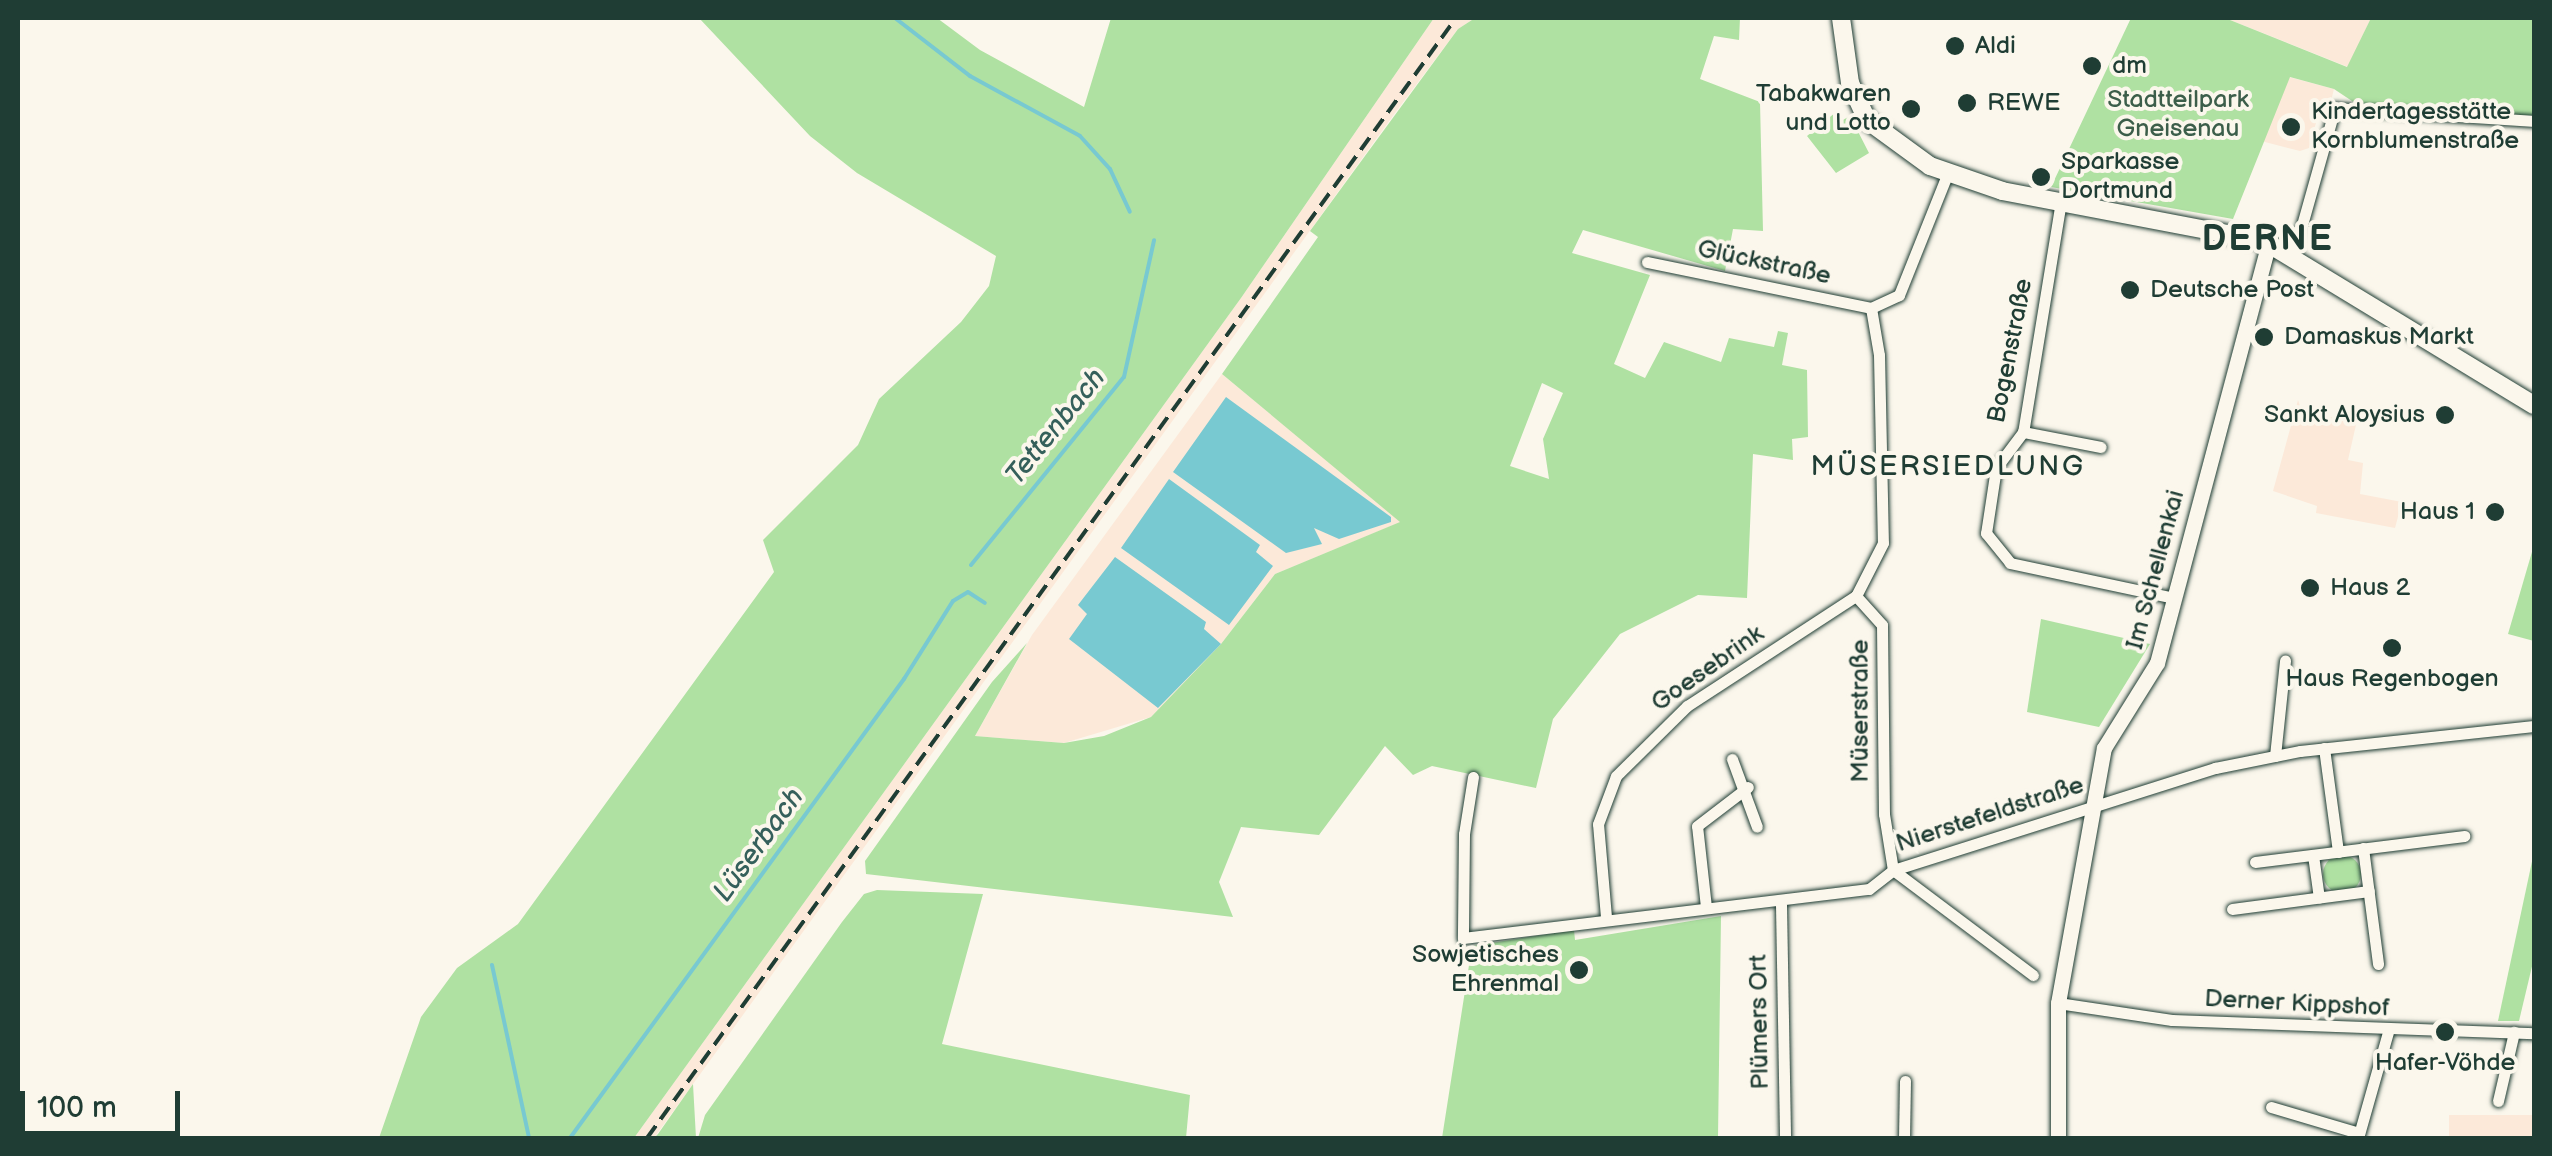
<!DOCTYPE html>
<meta charset="utf-8">
<style>
body{margin:0}
#map{position:relative;width:2552px;height:1156px;overflow:hidden;background:#fbf7ec;font-family:"Balsamiq Sans",sans-serif}
div>[style]{position:absolute}
.built>*{inset:0;background:#fce9d9;transform-origin:0 0}
.green>*{inset:0;background:#afe1a2}
.round{border-radius:50%}
.water>*{inset:0;background:#78c9d1}
.stream>*{height:4px;margin:-2px;padding:0 2px;transform-origin:2px;border-radius:2px;background:#78c9d1}
.roads{filter:drop-shadow(0 0 2px #1f3d34) drop-shadow(0 0 2px #1f3d34)}
.minor>*{height:11px;margin:-5.5px;padding:0 5.5px;transform-origin:5.5px;border-radius:5.5px;background:#fbf7ec}
.tertiary>*{height:15px;margin:-7.5px;padding:0 7.5px;transform-origin:7.5px;border-radius:7.5px;background:#fbf7ec}
.secondary>*{height:18px;margin:-9px;padding:0 9px;transform-origin:9px;border-radius:9px;background:#fbf7ec}
.rail>*{height:4px;margin-top:-2px;transform-origin:0;background:repeating-linear-gradient(90deg,#1f3d34 0 15px,transparent 0 23px)}
.dots>*{width:28px;height:28px;translate:-50% -50%;box-sizing:border-box;border:5px solid #fbf7ec;border-radius:50%}
span{translate:-50% -50%;white-space:nowrap;text-align:center;line-height:1.15;-webkit-text-stroke:8px #fbf7ec;paint-order:stroke}
.poi-label{font-size:25px;color:#1f3d34}
.left{translate:0 -50%;text-align:left}
.right{translate:-100% -50%;text-align:right}
.park-label{font-size:25px;color:#3c5e4a}
.street-label{font-size:25px;color:#1f3d34}
.water-label{font-size:28px;color:#35605b;font-style:italic}
.neighbourhood-label{font-size:28px;color:#1f3d34;letter-spacing:2.5px}
.district-label{font-size:35px;color:#1f3d34;font-weight:700;letter-spacing:2.5px}
.frame{position:absolute;inset:0;border:20px solid #1f3d34;pointer-events:none}
.scale{position:absolute;left:20px;top:1091px;width:160px;height:45px;box-sizing:border-box;border:5px solid #1f3d34;border-top:0;padding-left:12px;font-size:30px;line-height:35px;white-space:nowrap;color:#1f3d34;-webkit-text-stroke:8px #fbf7ec;paint-order:stroke}
</style>
<div id="map">
<div class="built">
<div style="clip-path:polygon(1434px 18px,1475px 18px,1458px 29px,1395px 113px,654px 1138px,634px 1138px,1241px 298px)"></div>
<div style="clip-path:polygon(2225px 18px,2371px 18px,2348px 67px)"></div>
<div style="clip-path:polygon(2289px 77px,2334px 89px,2328px 113px,2319px 112px,2309px 148px,2300px 151px,2261px 141px)"></div>
<div style="clip-path:polygon(1222px 374px,1401px 522px,1275px 574px,1221px 644px,1151px 717px,1064px 743px,975px 736px,1032px 635px)"></div>
<div style="clip-path:polygon(2298px 400px,2301px 409px,2334px 418px,2337px 410px,2358px 416px,2348px 460px,2363px 463px,2360px 494px,2402px 502px,2395px 528px,2316px 513px,2317px 506px,2273px 491px)"></div>
<div style="left:2534px;top:1115px;width:23px;height:85px;rotate:90deg"></div>
</div>
<div class="green">
<div style="clip-path:polygon(699px 18px,937px 18px,980px 50px,1084px 107px,1111px 18px,1434px 18px,1241px 298px,634px 1138px,379px 1138px,421px 1017px,457px 968px,518px 924px,774px 572px,763px 540px,858px 445px,879px 399px,961px 322px,989px 286px,996px 256px,857px 173px,810px 136px)"></div>
<div style="clip-path:polygon(evenodd,1475px 18px,1740px 18px,1739px 40px,1714px 36px,1700px 79px,1760px 102px,1763px 231px,1733px 229px,1725px 271px,1583px 230px,1572px 253px,1650px 275px,1614px 364px,1645px 378px,1664px 342px,1721px 362px,1729px 338px,1774px 347px,1778px 331px,1788px 333px,1782px 365px,1807px 370px,1808px 437px,1792px 439px,1793px 460px,1753px 454px,1747px 598px,1698px 595px,1620px 634px,1553px 719px,1536px 788px,1432px 766px,1413px 775px,1385px 746px,1319px 835px,1241px 827px,1219px 882px,1233px 917px,866px 874px,865px 861px,992px 682px,1027px 643px,975px 736px,1064px 743px,1104px 736px,1151px 717px,1221px 644px,1275px 574px,1400px 522px,1222px 374px,1318px 237px,1310px 231px,1458px 29px,1475px 18px,1542px 383px,1563px 393px,1543px 439px,1549px 479px,1510px 466px,1542px 383px)"></div>
<div style="clip-path:polygon(2131px 18px,2225px 18px,2347px 67px,2371px 18px,2534px 18px,2534px 116px,2355px 103px,2334px 89px,2290px 77px,2233px 219px,2051px 187px)"></div>
<div style="clip-path:polygon(1836px 112px,1841px 121px,1850px 116px,1869px 153px,1836px 173px,1807px 136px)"></div>
<div style="clip-path:polygon(2534px 545px,2534px 641px,2508px 634px)"></div>
<div style="clip-path:polygon(2041px 619px,2150px 644px,2099px 727px,2027px 712px)"></div>
<div style="clip-path:polygon(2534px 852px,2534px 958px,2519px 1021px,2498px 1021px)"></div>
<div class="round" style="left:2323px;top:855px;width:38px;height:38px"></div>
<div style="clip-path:polygon(877px 890px,983px 894px,942px 1044px,1190px 1095px,1186px 1138px,698px 1138px,705px 1115px,842px 922px,864px 894px)"></div>
<div style="clip-path:polygon(1721px 916px,1718px 1138px,1442px 1138px,1472px 946px,1574px 930px,1575px 940px)"></div>
<div style="clip-path:polygon(693px 1084px,696px 1138px,654px 1138px,658px 1134px)"></div>
</div>
<div class="water">
<div style="clip-path:polygon(1226px 397px,1391px 517px,1391px 522px,1339px 539px,1314px 528px,1322px 544px,1286px 553px,1173px 472px)"></div>
<div style="clip-path:polygon(1169px 479px,1260px 545px,1256px 552px,1273px 566px,1229px 625px,1121px 548px)"></div>
<div style="clip-path:polygon(1115px 557px,1206px 622px,1204px 629px,1221px 644px,1158px 708px,1069px 639px,1087px 614px,1078px 605px)"></div>
</div>
<div class="stream">
<div style="left:895px;top:18px;width:95px;rotate:37.7deg"></div>
<div style="left:970px;top:76px;width:125px;rotate:28.6deg"></div>
<div style="left:1080px;top:136px;width:45px;rotate:47.7deg"></div>
<div style="left:1110px;top:169px;width:47px;rotate:65.1deg"></div>
<div style="left:971px;top:565px;width:242px;rotate:-50.9deg"></div>
<div style="left:1124px;top:377px;width:140px;rotate:-77.6deg"></div>
<div style="left:492px;top:965px;width:177px;rotate:77.9deg"></div>
<div style="left:570px;top:1138px;width:568px;rotate:-53.96deg"></div>
<div style="left:904px;top:679px;width:92px;rotate:-57.9deg"></div>
<div style="left:953px;top:601px;width:17px;rotate:-31deg"></div>
<div style="left:968px;top:592px;width:20px;rotate:33deg"></div>
</div>
<div class="roads">
<div class="minor">
<div style="left:2061px;top:201px;width:234px;rotate:99.3deg"></div>
<div style="left:2023px;top:432px;width:45px;rotate:126.9deg"></div>
<div style="left:1996px;top:468px;width:66px;rotate:98.7deg"></div>
<div style="left:1986px;top:533px;width:38px;rotate:51deg"></div>
<div style="left:2010px;top:563px;width:169px;rotate:12deg"></div>
<div style="left:2293px;top:257px;width:155px;rotate:-74.3deg"></div>
<div style="left:2335px;top:108px;width:199px;rotate:3.7deg"></div>
<div style="left:1647px;top:262px;width:229px;rotate:11.6deg"></div>
<div style="left:1871px;top:308px;width:48px;rotate:80.3deg"></div>
<div style="left:1879px;top:355px;width:188px;rotate:88.8deg"></div>
<div style="left:1883px;top:543px;width:59px;rotate:117deg"></div>
<div style="left:1856px;top:596px;width:39px;rotate:48deg"></div>
<div style="left:1882px;top:625px;width:189px;rotate:89.4deg"></div>
<div style="left:1884px;top:814px;width:57px;rotate:80.9deg"></div>
<div style="left:1871px;top:308px;width:31px;rotate:-25deg"></div>
<div style="left:1899px;top:295px;width:129px;rotate:-68.2deg"></div>
<div style="left:2023px;top:432px;width:79px;rotate:10.9deg"></div>
<div style="left:2324px;top:748px;width:105px;rotate:82.3deg"></div>
<div style="left:2275px;top:756px;width:96px;rotate:-84deg"></div>
<div style="left:1732px;top:759px;width:72px;rotate:69.8deg"></div>
<div style="left:1473px;top:777px;width:58px;rotate:99deg"></div>
<div style="left:1464px;top:834px;width:104px;rotate:90.6deg"></div>
<div style="left:1463px;top:938px;width:409px;rotate:-6.9deg"></div>
<div style="left:1869px;top:889px;width:31px;rotate:-38deg"></div>
<div style="left:1893px;top:870px;width:338px;rotate:-17.6deg"></div>
<div style="left:2215px;top:768px;width:87px;rotate:-11.3deg"></div>
<div style="left:2300px;top:751px;width:235px;rotate:-6.1deg"></div>
<div style="left:2363px;top:848px;width:117px;rotate:82.6deg"></div>
<div style="left:2313px;top:855px;width:43px;rotate:82.1deg"></div>
<div style="left:2255px;top:862px;width:211px;rotate:-7.1deg"></div>
<div style="left:1893px;top:870px;width:175px;rotate:36.9deg"></div>
<div style="left:1781px;top:905px;width:233px;rotate:89deg"></div>
<div style="left:1706px;top:907px;width:81px;rotate:-96.3deg"></div>
<div style="left:1697px;top:826px;width:64px;rotate:-37.4deg"></div>
<div style="left:2232px;top:909px;width:138px;rotate:-7.5deg"></div>
<div style="left:1606px;top:917px;width:93px;rotate:-94.9deg"></div>
<div style="left:1598px;top:824px;width:51px;rotate:-69.4deg"></div>
<div style="left:1616px;top:776px;width:100px;rotate:-44.6deg"></div>
<div style="left:1687px;top:706px;width:202px;rotate:-33.1deg"></div>
<div style="left:2058px;top:1003px;width:115px;rotate:8.5deg"></div>
<div style="left:2172px;top:1020px;width:362px;rotate:2.1deg"></div>
<div style="left:2498px;top:1101px;width:71px;rotate:-76.9deg"></div>
<div style="left:2271px;top:1107px;width:92px;rotate:16.5deg"></div>
<div style="left:1904px;top:1138px;width:57px;rotate:-89deg"></div>
<div style="left:2358px;top:1138px;width:110px;rotate:-74.2deg"></div>
</div>
<div class="tertiary">
<div style="left:2058px;top:1138px;width:135px;rotate:-90deg"></div>
<div style="left:2058px;top:1003px;width:259px;rotate:-79.8deg"></div>
<div style="left:2104px;top:748px;width:100px;rotate:-58.1deg"></div>
<div style="left:2157px;top:663px;width:435px;rotate:-75.1deg"></div>
</div>
<div class="secondary">
<div style="left:1841px;top:18px;width:66px;rotate:82.1deg"></div>
<div style="left:1850px;top:83px;width:41px;rotate:65.3deg"></div>
<div style="left:1867px;top:120px;width:78px;rotate:36.1deg"></div>
<div style="left:1930px;top:166px;width:76px;rotate:19.1deg"></div>
<div style="left:2002px;top:191px;width:267px;rotate:10.8deg"></div>
<div style="left:2264px;top:241px;width:316px;rotate:31.3deg"></div>
</div>
</div>
<div class="rail">
<div style="left:647px;top:1138px;width:1382px;rotate:-54.16deg"></div>
</div>
<div class="dots">
<div style="left:1955px;top:46px;background:#1f3d34"></div>
<div style="left:2092px;top:66px;background:#1f3d34"></div>
<div style="left:1967px;top:103px;background:#1f3d34"></div>
<div style="left:1911px;top:109px;background:#1f3d34"></div>
<div style="left:2291px;top:127px;background:#1f3d34"></div>
<div style="left:2041px;top:177px;background:#1f3d34"></div>
<div style="left:2130px;top:290px;background:#1f3d34"></div>
<div style="left:2264px;top:337px;background:#1f3d34"></div>
<div style="left:2445px;top:415px;background:#1f3d34"></div>
<div style="left:2495px;top:512px;background:#1f3d34"></div>
<div style="left:2310px;top:588px;background:#1f3d34"></div>
<div style="left:2392px;top:648px;background:#1f3d34"></div>
<div style="left:1579px;top:970px;background:#1f3d34"></div>
<div style="left:2445px;top:1032px;background:#1f3d34"></div>
</div>
<div class="poi-label">
<span class="left" style="left:1975px;top:46px">Aldi</span>
<span class="left" style="left:2112px;top:66px">dm</span>
<span class="right" style="left:1891px;top:109px">Tabakwaren<br>und Lotto</span>
<span class="left" style="left:1987px;top:103px">REWE</span>
<span class="left" style="left:2311px;top:127px">Kindertagesstätte<br>Kornblumenstraße</span>
<span class="left" style="left:2061px;top:177px">Sparkasse<br>Dortmund</span>
<span class="left" style="left:2150px;top:290px">Deutsche Post</span>
<span class="left" style="left:2284px;top:337px">Damaskus Markt</span>
<span class="right" style="left:2425px;top:415px">Sankt Aloysius</span>
<span class="right" style="left:2475px;top:512px">Haus 1</span>
<span class="left" style="left:2330px;top:588px">Haus 2</span>
<span style="left:2392px;top:679px">Haus Regenbogen</span>
<span class="right" style="left:1559px;top:970px">Sowjetisches<br>Ehrenmal</span>
<span style="left:2445px;top:1063px">Hafer-Vöhde</span>
</div>
<div class="park-label">
<span style="left:2178px;top:115px">Stadtteilpark<br>Gneisenau</span>
</div>
<div class="street-label">
<span style="left:1764px;top:263px;rotate:12deg">Glückstraße</span>
<span style="left:2011px;top:351px;rotate:-79deg">Bogenstraße</span>
<span style="left:2156px;top:570px;rotate:-75deg">Im Schellenkai</span>
<span style="left:1708px;top:669px;rotate:-35deg">Goesebrink</span>
<span style="left:1861px;top:711px;rotate:-90deg">Müserstraße</span>
<span style="left:1990px;top:815px;rotate:-18deg">Nierstefeldstraße</span>
<span style="left:2297px;top:1004px;rotate:3deg">Derner Kippshof</span>
<span style="left:1760px;top:1022px;rotate:-91deg">Plümers Ort</span>
</div>
<div class="water-label">
<span style="left:1056px;top:427px;rotate:-51deg">Tettenbach</span>
<span style="left:759px;top:845px;rotate:-54deg">Lüserbach</span>
</div>
<div class="neighbourhood-label">
<span style="left:1948px;top:467px">MÜSERSIEDLUNG</span>
</div>
<div class="district-label">
<span style="left:2268px;top:240px">DERNE</span>
</div>
<div class="frame"></div>
<div class="scale">100 m</div>
</div>
